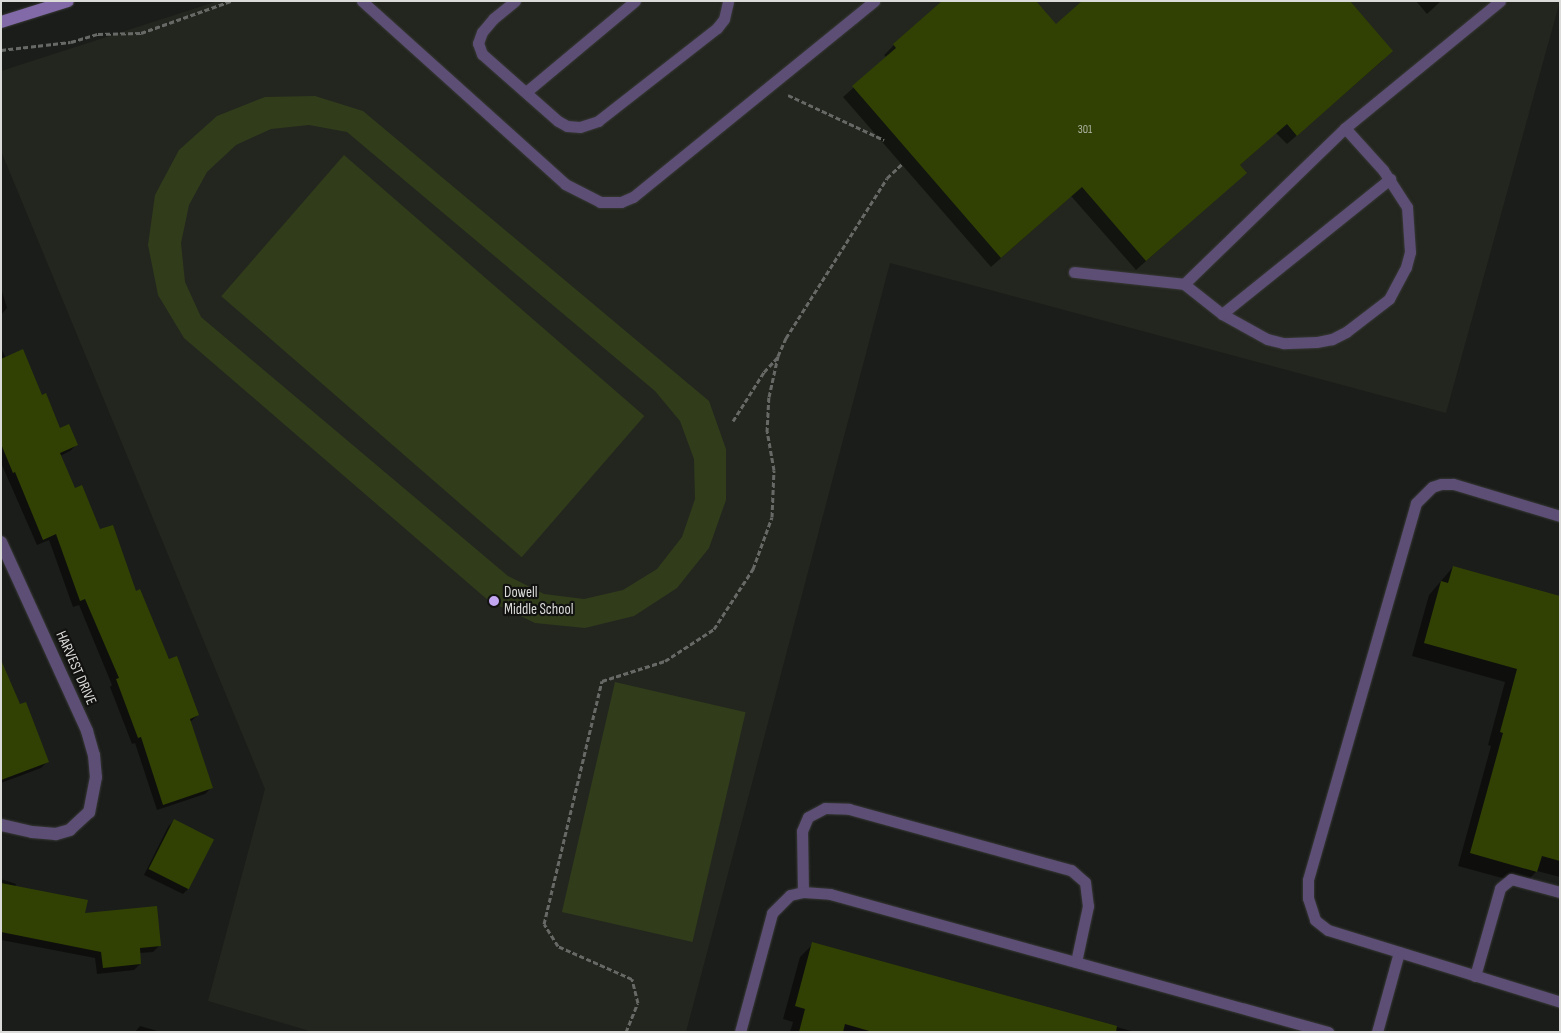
<!DOCTYPE html>
<style>
body{margin:0}
#map{position:relative;width:1561px;height:1033px;overflow:hidden;background:#1b1d1a;font-family:"Sofia Sans Condensed",sans-serif}
div>[style]{position:absolute}
.built>*{inset:0;background:#23261e}
.green>*{inset:0;background:#313c1b;transform-origin:0 0}
.shadow>*{inset:0;background:#0007}
.building>*{inset:0;background:#314103;transform-origin:0 0}
.path>*{height:3px;margin-top:-1.5px;transform-origin:0;background:repeating-linear-gradient(90deg,#676966 0 5px,transparent 0 7.5px)}
.roads{filter:drop-shadow(0 0 1px #363835) drop-shadow(0 0 1px #363835)}
.service>*{height:11px;margin:-5.5px;padding:0 5.5px;transform-origin:5.5px;border-radius:5.5px;background:#5d4e75}
.minor>*{height:12px;margin:-6px;padding:0 6px;transform-origin:6px;border-radius:6px;background:#5d4e75}
.secondary>*{height:12px;margin:-6px;padding:0 6px;transform-origin:6px;border-radius:6px;background:#8269a8}
.dots>*{width:14px;height:14px;translate:-50% -50%;box-sizing:border-box;border:2px solid #121311;border-radius:50%}
span{translate:-50% -50%;white-space:nowrap;text-align:center;line-height:1.15;-webkit-text-stroke:4.5px #121311;paint-order:stroke}
.number-label{font-size:12px;color:#b0b5a4}
.number-label span{-webkit-text-stroke-width:0}
.poi-label{font-size:15px;color:#dbdcda}
.left{translate:0 -50%;text-align:left}
.street-label{font-size:15px;color:#dbdcda}
.frame{position:absolute;inset:0;border:2px solid #dbdcda;pointer-events:none}
</style>
<div id="map">
<div class="built">
<div style="clip-path:polygon(218px 1px,1560px 1px,1446px 413px,890px 263px,686px 1032px,313px 1032px,208px 1001px,265px 789px,1px 151px,1px 71px)"></div>
</div>
<div class="green">
<div style="clip-path:polygon(evenodd,315px 96px,363px 111px,709px 401px,726px 449px,726px 500px,709px 548px,677px 588px,634px 616px,585px 628px,535px 623px,489px 601px,184px 338px,158px 295px,148px 245px,155px 195px,179px 150px,217px 116px,265px 97px,315px 96px,309px 125px,347px 132px,655px 391px,680px 421px,694px 459px,695px 499px,682px 537px,657px 569px,623px 590px,584px 599px,544px 594px,508px 576px,201px 317px,185px 282px,181px 243px,189px 205px,207px 172px,236px 145px,271px 129px,309px 125px)"></div>
<div style="left:344px;top:155px;width:398px;height:187px;rotate:41deg"></div>
<div style="left:615px;top:682px;width:134px;height:236px;rotate:13deg"></div>
</div>
<div class="shadow">
<div style="clip-path:polygon(944px 1px,1056px 26px,1382px 61px,1287px 144px,1276px 133px,1239px 166px,1235px 182px,1136px 270px,1071px 196px,991px 267px,843px 97px,887px 58px,884px 55px,894px 45px)"></div>
<div style="clip-path:polygon(1416px 1px,1441px 1px,1427px 14px)"></div>
<div style="clip-path:polygon(1px 288px,7px 308px,1px 315px)"></div>
<div style="clip-path:polygon(1px 348px,6px 358px,41px 396px,60px 430px,76px 445px,70px 451px,60px 456px,74px 490px,135px 592px,198px 715px,190px 722px,211px 788px,205px 794px,157px 810px,135px 743px,132px 744px,110px 687px,112px 685px,79px 605px,73px 607px,49px 540px,37px 545px,1px 463px)"></div>
<div style="clip-path:polygon(1453px 567px,1560px 597px,1560px 877px,1537px 871px,1524px 884px,1458px 866px,1491px 746px,1488px 745px,1505px 682px,1412px 656px,1429px 595px)"></div>
<div style="clip-path:polygon(1px 662px,19px 706px,47px 762px,41px 768px,1px 783px)"></div>
<div style="clip-path:polygon(174px 820px,189px 888px,183px 894px,144px 875px,168px 827px)"></div>
<div style="clip-path:polygon(1px 879px,16px 884px,15px 887px,160px 945px,153px 952px,139px 953px,140px 964px,134px 970px,97px 974px,95px 958px,1px 940px)"></div>
<div style="clip-path:polygon(813px 944px,1135px 1032px,790px 1032px,793px 1022px,783px 1019px,800px 957px)"></div>
<div style="clip-path:polygon(140px 1026px,161px 1032px,135px 1032px)"></div>
</div>
<div class="building">
<div style="clip-path:polygon(942px 1px,1036px 1px,1056px 24px,1082px 1px,1350px 1px,1393px 51px,1297px 136px,1287px 124px,1240px 165px,1247px 173px,1146px 261px,1082px 187px,1001px 258px,852px 86px,896px 48px,893px 44px)"></div>
<div style="clip-path:polygon(23px 349px,42px 395px,46px 393px,60px 428px,69px 424px,78px 445px,60px 453px,75px 488px,82px 485px,100px 529px,113px 525px,136px 591px,140px 589px,169px 659px,177px 656px,199px 715px,190px 719px,213px 788px,163px 805px,141px 737px,138px 738px,116px 679px,119px 678px,85px 599px,80px 601px,56px 534px,43px 540px,15px 472px,13px 473px,1px 444px,1px 359px)"></div>
<div style="clip-path:polygon(1453px 566px,1560px 596px,1560px 861px,1542px 856px,1537px 872px,1470px 853px,1503px 733px,1500px 732px,1517px 669px,1424px 643px,1441px 581px,1448px 583px)"></div>
<div style="clip-path:polygon(1px 660px,20px 704px,26px 702px,49px 762px,1px 780px)"></div>
<div style="left:174px;top:819px;width:45px;height:56px;rotate:27deg"></div>
<div style="clip-path:polygon(1px 883px,88px 900px,85px 913px,157px 906px,161px 946px,140px 948px,141px 964px,103px 968px,101px 952px,1px 932px)"></div>
<div style="clip-path:polygon(812px 942px,1117px 1026px,1116px 1032px,873px 1032px,845px 1024px,843px 1032px,799px 1032px,805px 1009px,795px 1006px)"></div>
</div>
<div class="path">
<div style="left:1px;top:50px;width:70px;rotate:-6.5deg"></div>
<div style="left:71px;top:42px;width:28px;rotate:-17deg"></div>
<div style="left:98px;top:34px;width:43px;rotate:-1.3deg"></div>
<div style="left:141px;top:33px;width:96px;rotate:-19.6deg"></div>
<div style="left:788px;top:95px;width:106px;rotate:25.1deg"></div>
<div style="left:733px;top:421px;width:58px;rotate:-57.7deg"></div>
<div style="left:764px;top:372px;width:21px;rotate:-47deg"></div>
<div style="left:626px;top:1032px;width:31px;rotate:-68deg"></div>
<div style="left:638px;top:1003px;width:25px;rotate:-104deg"></div>
<div style="left:632px;top:979px;width:81px;rotate:-156deg"></div>
<div style="left:558px;top:946px;width:26px;rotate:-122deg"></div>
<div style="left:544px;top:924px;width:250px;rotate:-76.6deg"></div>
<div style="left:602px;top:681px;width:66px;rotate:-17.6deg"></div>
<div style="left:665px;top:661px;width:59px;rotate:-33.1deg"></div>
<div style="left:714px;top:629px;width:72px;rotate:-57deg"></div>
<div style="left:753px;top:569px;width:55px;rotate:-69.9deg"></div>
<div style="left:772px;top:517px;width:47px;rotate:-87.6deg"></div>
<div style="left:774px;top:470px;width:39px;rotate:-100deg"></div>
<div style="left:767px;top:432px;width:35px;rotate:-87deg"></div>
<div style="left:769px;top:397px;width:42px;rotate:-77.6deg"></div>
<div style="left:778px;top:356px;width:20px;rotate:-66deg"></div>
<div style="left:786px;top:338px;width:189px;rotate:-57.7deg"></div>
<div style="left:887px;top:178px;width:21px;rotate:-43deg"></div>
</div>
<div class="roads">
<div class="service">
<div style="left:362px;top:1px;width:273px;rotate:42deg"></div>
<div style="left:565px;top:184px;width:39px;rotate:27deg"></div>
<div style="left:600px;top:202px;width:21px"></div>
<div style="left:621px;top:202px;width:13px;rotate:-23deg"></div>
<div style="left:633px;top:197px;width:311px;rotate:-39.1deg"></div>
<div style="left:515px;top:1px;width:28px;rotate:141deg"></div>
<div style="left:493px;top:19px;width:17px;rotate:130deg"></div>
<div style="left:482px;top:32px;width:12px;rotate:110deg"></div>
<div style="left:478px;top:43px;width:12px;rotate:70deg"></div>
<div style="left:482px;top:54px;width:101px;rotate:41.4deg"></div>
<div style="left:558px;top:121px;width:10px;rotate:29deg"></div>
<div style="left:567px;top:126px;width:13px;rotate:4deg"></div>
<div style="left:580px;top:127px;width:19px;rotate:-18deg"></div>
<div style="left:598px;top:121px;width:151px;rotate:-38deg"></div>
<div style="left:717px;top:28px;width:11px;rotate:-52deg"></div>
<div style="left:724px;top:19px;width:18px;rotate:-77deg"></div>
<div style="left:526px;top:92px;width:142px;rotate:-39.9deg"></div>
<div style="left:1345px;top:128px;width:57px;rotate:47.9deg"></div>
<div style="left:1383px;top:170px;width:44px;rotate:57deg"></div>
<div style="left:1407px;top:207px;width:45px;rotate:86.2deg"></div>
<div style="left:1410px;top:252px;width:16px;rotate:105deg"></div>
<div style="left:1406px;top:267px;width:36px;rotate:118deg"></div>
<div style="left:1389px;top:299px;width:54px;rotate:142.5deg"></div>
<div style="left:1346px;top:332px;width:16px;rotate:153deg"></div>
<div style="left:1332px;top:339px;width:16px;rotate:169deg"></div>
<div style="left:1316px;top:342px;width:33px;rotate:178deg"></div>
<div style="left:1283px;top:343px;width:16px;rotate:-166deg"></div>
<div style="left:1267px;top:339px;width:51px;rotate:-150.9deg"></div>
<div style="left:1222px;top:314px;width:48px;rotate:-141.7deg"></div>
<div style="left:1184px;top:284px;width:224px;rotate:-44.1deg"></div>
<div style="left:1345px;top:128px;width:200px;rotate:-39.3deg"></div>
<div style="left:1074px;top:272px;width:111px;rotate:6.2deg"></div>
<div style="left:1222px;top:314px;width:216px;rotate:-38.8deg"></div>
<div style="left:1560px;top:516px;width:112px;rotate:-163.3deg"></div>
<div style="left:1453px;top:484px;width:12px;rotate:180deg"></div>
<div style="left:1441px;top:484px;width:9px;rotate:162deg"></div>
<div style="left:1432px;top:487px;width:23px;rotate:135deg"></div>
<div style="left:1416px;top:503px;width:392px;rotate:106deg"></div>
<div style="left:1308px;top:880px;width:18px;rotate:90deg"></div>
<div style="left:1308px;top:898px;width:23px;rotate:72deg"></div>
<div style="left:1315px;top:920px;width:16px;rotate:38deg"></div>
<div style="left:1328px;top:930px;width:243px;rotate:17.2deg"></div>
<div style="left:803px;top:892px;width:61px;rotate:-90.9deg"></div>
<div style="left:802px;top:831px;width:15px;rotate:-67deg"></div>
<div style="left:808px;top:817px;width:19px;rotate:-28deg"></div>
<div style="left:825px;top:808px;width:24px;rotate:2deg"></div>
<div style="left:849px;top:809px;width:230px;rotate:15.4deg"></div>
<div style="left:1071px;top:870px;width:18px;rotate:41deg"></div>
<div style="left:1085px;top:882px;width:24px;rotate:83deg"></div>
<div style="left:1088px;top:906px;width:57px;rotate:102.1deg"></div>
<div style="left:1475px;top:976px;width:91px;rotate:-74.1deg"></div>
<div style="left:1500px;top:888px;width:14px;rotate:-39deg"></div>
<div style="left:1511px;top:879px;width:51px;rotate:14.9deg"></div>
<div style="left:740px;top:1032px;width:123px;rotate:-74.9deg"></div>
<div style="left:772px;top:913px;width:25px;rotate:-45deg"></div>
<div style="left:790px;top:895px;width:13px;rotate:-13deg"></div>
<div style="left:803px;top:892px;width:27px;rotate:4deg"></div>
<div style="left:830px;top:894px;width:517px;rotate:15.49deg"></div>
<div style="left:1377px;top:1032px;width:83px;rotate:-74.6deg"></div>
</div>
<div class="minor">
<div style="left:1px;top:542px;width:208px;rotate:65.5deg"></div>
<div style="left:87px;top:731px;width:25px;rotate:74deg"></div>
<div style="left:94px;top:755px;width:22px;rotate:85deg"></div>
<div style="left:96px;top:777px;width:36px;rotate:101deg"></div>
<div style="left:89px;top:812px;width:26px;rotate:137deg"></div>
<div style="left:70px;top:830px;width:15px;rotate:164deg"></div>
<div style="left:56px;top:834px;width:24px;rotate:-175deg"></div>
<div style="left:32px;top:832px;width:32px;rotate:-167deg"></div>
</div>
<div class="secondary">
<div style="left:1px;top:22px;width:70px;rotate:-17.4deg"></div>
</div>
</div>
<div class="dots">
<div style="left:494px;top:601px;background:#c3a7f2"></div>
</div>
<div class="number-label">
<span style="left:1085px;top:130px">301</span>
</div>
<div class="poi-label">
<span class="left" style="left:504px;top:601px">Dowell<br>Middle School</span>
</div>
<div class="street-label">
<span style="left:76px;top:668px;rotate:66deg">HARVEST DRIVE</span>
</div>
<div class="frame"></div>
</div>
